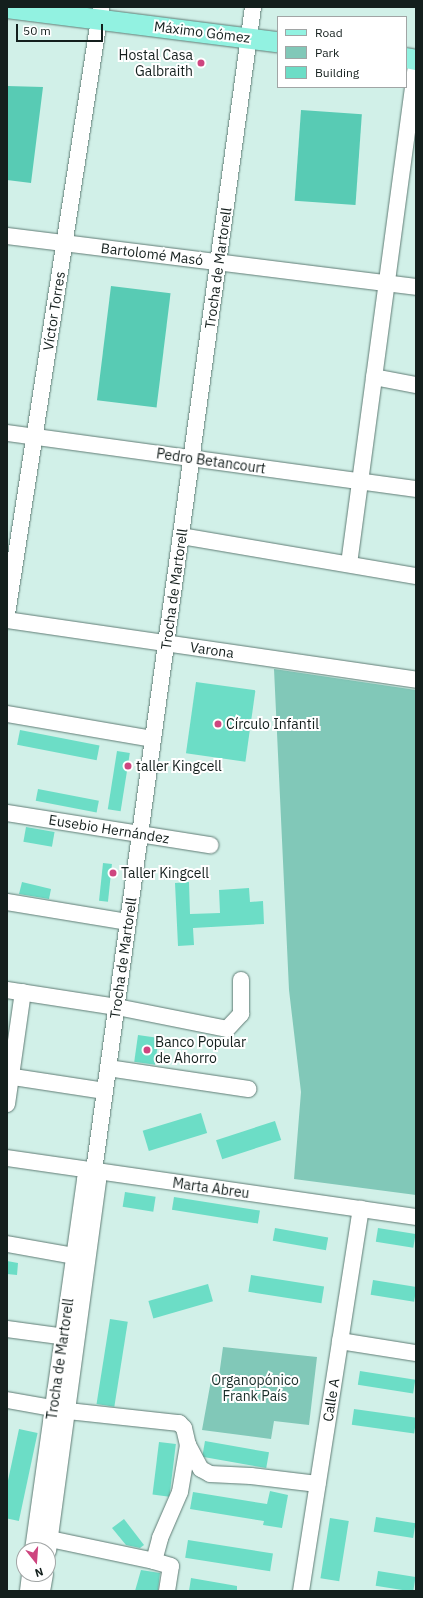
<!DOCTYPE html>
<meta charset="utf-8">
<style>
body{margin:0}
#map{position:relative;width:423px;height:1598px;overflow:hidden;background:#d1f0e8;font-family:"IBM Plex Sans",sans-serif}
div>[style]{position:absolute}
.green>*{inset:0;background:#81c8b8}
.forest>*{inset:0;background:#58cbb4;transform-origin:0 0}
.building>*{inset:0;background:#6cddc6;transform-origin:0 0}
.roads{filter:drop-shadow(0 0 1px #607c75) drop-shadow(0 0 1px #607c75)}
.minor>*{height:16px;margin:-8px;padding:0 8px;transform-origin:8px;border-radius:8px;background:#fff}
.major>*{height:20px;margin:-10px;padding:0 10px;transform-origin:10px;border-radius:10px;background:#92f2e1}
.dots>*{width:11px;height:11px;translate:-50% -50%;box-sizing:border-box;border:2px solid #fff;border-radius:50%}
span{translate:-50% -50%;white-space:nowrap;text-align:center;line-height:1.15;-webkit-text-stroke:4px #fff;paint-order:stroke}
.street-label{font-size:14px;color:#141f1d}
.poi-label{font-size:14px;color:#141f1d}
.right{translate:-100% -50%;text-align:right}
.left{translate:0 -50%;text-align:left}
.park-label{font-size:14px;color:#1a2f2a}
.frame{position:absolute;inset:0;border:8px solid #141f1d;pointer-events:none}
.legend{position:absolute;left:277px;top:16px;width:130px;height:72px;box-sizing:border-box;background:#fff;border:1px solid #a1a5a5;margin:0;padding:5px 7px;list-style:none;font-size:12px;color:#141f1d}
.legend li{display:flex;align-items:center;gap:8px;height:20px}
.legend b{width:20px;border:1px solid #a1a5a5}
.north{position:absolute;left:16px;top:1542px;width:40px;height:40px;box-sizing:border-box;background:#fff;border:1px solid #a1a5a5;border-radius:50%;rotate:163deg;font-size:11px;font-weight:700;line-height:16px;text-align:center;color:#141f1d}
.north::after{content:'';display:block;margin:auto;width:14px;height:18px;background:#ce457f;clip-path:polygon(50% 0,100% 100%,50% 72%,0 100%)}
.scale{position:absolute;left:16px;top:24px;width:87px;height:18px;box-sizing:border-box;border:2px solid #141f1d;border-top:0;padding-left:5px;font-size:12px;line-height:14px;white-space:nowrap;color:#141f1d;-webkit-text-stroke:3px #fff;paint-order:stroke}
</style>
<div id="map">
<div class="green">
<div style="clip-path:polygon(274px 669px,416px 690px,416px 1195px,294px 1179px,301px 1092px,289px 990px)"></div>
<div style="clip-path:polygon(223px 1347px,317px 1357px,309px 1425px,274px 1421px,271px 1439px,202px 1430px,212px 1375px,219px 1376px)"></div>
</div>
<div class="forest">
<div style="clip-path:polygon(7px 86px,43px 87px,31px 183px,7px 180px)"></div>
<div style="left:301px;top:110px;width:61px;height:91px;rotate:4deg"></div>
<div style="left:111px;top:286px;width:60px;height:115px;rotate:7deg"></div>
</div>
<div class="building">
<div style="left:196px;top:682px;width:60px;height:72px;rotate:8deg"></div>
<div style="left:20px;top:730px;width:81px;height:15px;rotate:11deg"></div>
<div style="left:117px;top:751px;width:13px;height:59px;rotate:9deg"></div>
<div style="left:38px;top:789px;width:62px;height:12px;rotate:11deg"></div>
<div style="left:26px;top:827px;width:29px;height:15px;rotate:10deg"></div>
<div style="left:103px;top:863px;width:9px;height:38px;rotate:6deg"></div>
<div style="clip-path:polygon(22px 882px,51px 889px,49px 899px,19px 894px)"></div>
<div style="clip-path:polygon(189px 882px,190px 914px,220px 913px,219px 890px,249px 888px,250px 902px,263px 901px,264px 924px,193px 928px,194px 945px,178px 946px,175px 883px)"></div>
<div style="left:138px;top:1035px;width:21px;height:27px;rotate:8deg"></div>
<div style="left:201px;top:1113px;width:21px;height:61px;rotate:73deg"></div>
<div style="left:275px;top:1121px;width:20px;height:62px;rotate:72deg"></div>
<div style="left:125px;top:1192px;width:31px;height:15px;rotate:9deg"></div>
<div style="left:174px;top:1197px;width:87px;height:13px;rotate:9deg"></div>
<div style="left:275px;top:1228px;width:54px;height:13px;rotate:10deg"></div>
<div style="left:378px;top:1228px;width:38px;height:14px;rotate:9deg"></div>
<div style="clip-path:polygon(7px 1261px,18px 1263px,17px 1275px,7px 1274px)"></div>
<div style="left:251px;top:1275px;width:74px;height:17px;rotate:9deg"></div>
<div style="left:373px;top:1280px;width:44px;height:15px;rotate:9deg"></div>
<div style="left:208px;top:1284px;width:18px;height:62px;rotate:74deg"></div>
<div style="left:110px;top:1319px;width:18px;height:86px;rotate:9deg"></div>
<div style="left:360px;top:1371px;width:56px;height:14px;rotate:9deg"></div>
<div style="left:354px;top:1409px;width:63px;height:16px;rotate:8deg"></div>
<div style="left:19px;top:1429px;width:19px;height:90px;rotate:12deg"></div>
<div style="left:205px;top:1441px;width:65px;height:16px;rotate:10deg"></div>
<div style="left:159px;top:1442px;width:17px;height:53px;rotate:7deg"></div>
<div style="clip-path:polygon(270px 1491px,288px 1495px,282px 1528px,263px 1525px,264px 1521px,190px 1509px,193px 1492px,267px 1504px)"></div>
<div style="left:376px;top:1517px;width:40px;height:15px;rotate:9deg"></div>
<div style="left:330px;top:1518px;width:19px;height:61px;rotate:9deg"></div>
<div style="clip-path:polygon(124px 1519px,144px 1545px,140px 1548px,126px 1545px,112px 1528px)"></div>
<div style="left:188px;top:1540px;width:86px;height:18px;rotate:9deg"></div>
<div style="clip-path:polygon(141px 1570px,160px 1573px,158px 1591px,135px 1591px)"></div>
<div style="left:378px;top:1571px;width:38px;height:15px;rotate:9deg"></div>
<div style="clip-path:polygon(191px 1578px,237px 1586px,237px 1591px,189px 1591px)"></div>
</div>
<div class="roads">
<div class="minor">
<div style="left:7px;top:236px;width:412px;rotate:7.1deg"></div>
<div style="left:374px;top:377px;width:43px;rotate:10.8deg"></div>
<div style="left:7px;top:433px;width:413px;rotate:7.8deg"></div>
<div style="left:181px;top:536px;width:238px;rotate:9.7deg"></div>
<div style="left:349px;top:564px;width:503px;rotate:-82.35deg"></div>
<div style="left:7px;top:614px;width:614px;rotate:-81.2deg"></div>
<div style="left:7px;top:620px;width:413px;rotate:8.3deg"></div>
<div style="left:7px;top:714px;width:148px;rotate:9.7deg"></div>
<div style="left:7px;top:813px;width:206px;rotate:9deg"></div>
<div style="left:7px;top:902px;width:123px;rotate:9.4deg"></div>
<div style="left:7px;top:990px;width:111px;rotate:8.8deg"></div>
<div style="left:117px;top:1007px;width:112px;rotate:11.3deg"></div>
<div style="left:227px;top:1029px;width:21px;rotate:-47deg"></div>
<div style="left:241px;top:1014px;width:34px;rotate:-90deg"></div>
<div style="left:108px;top:1068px;width:142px;rotate:8.5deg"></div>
<div style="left:7px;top:1076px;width:99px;rotate:8.7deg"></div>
<div style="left:7px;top:1104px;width:113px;rotate:-81.9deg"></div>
<div style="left:7px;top:1158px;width:413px;rotate:8.2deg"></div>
<div style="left:7px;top:1244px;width:79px;rotate:10.2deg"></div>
<div style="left:7px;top:1329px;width:68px;rotate:7.7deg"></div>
<div style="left:340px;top:1341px;width:77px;rotate:9deg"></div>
<div style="left:7px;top:1400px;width:62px;rotate:10.2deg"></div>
<div style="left:68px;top:1411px;width:112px;rotate:6.2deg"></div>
<div style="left:179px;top:1423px;width:7px;rotate:45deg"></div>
<div style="left:184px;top:1428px;width:17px;rotate:77deg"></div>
<div style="left:188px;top:1445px;width:27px;rotate:62deg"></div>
<div style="left:201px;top:1469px;width:10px;rotate:29deg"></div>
<div style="left:210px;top:1474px;width:41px;rotate:2.8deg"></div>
<div style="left:251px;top:1476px;width:67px;rotate:6.8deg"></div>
<div style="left:50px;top:1539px;width:106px;rotate:11.9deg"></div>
<div style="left:33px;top:1550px;width:374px;rotate:-82deg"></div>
<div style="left:85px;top:1180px;width:13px;rotate:-45deg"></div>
<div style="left:48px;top:1551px;width:374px;rotate:-82.3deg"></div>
<div style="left:98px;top:1180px;width:10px;rotate:-114deg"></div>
<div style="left:94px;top:1171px;width:1175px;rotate:-82.22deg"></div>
<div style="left:28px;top:1591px;width:17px;rotate:-83deg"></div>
<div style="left:42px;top:1591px;width:17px;rotate:-80deg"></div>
<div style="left:167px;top:1591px;width:25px;rotate:-81deg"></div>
<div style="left:171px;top:1566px;width:18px;rotate:-164deg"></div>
<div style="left:154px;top:1561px;width:24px;rotate:-75deg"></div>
<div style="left:160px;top:1538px;width:50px;rotate:-66.5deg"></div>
<div style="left:180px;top:1492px;width:48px;rotate:-80.3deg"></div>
<div style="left:301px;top:1591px;width:387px;rotate:-81.1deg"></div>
</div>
<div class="major">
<div style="left:7px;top:8px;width:273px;rotate:7.2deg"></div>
<div style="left:406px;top:58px;width:10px;rotate:11deg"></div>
</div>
</div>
<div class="dots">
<div style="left:201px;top:63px;background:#ce457f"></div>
<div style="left:218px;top:724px;background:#ce457f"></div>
<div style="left:128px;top:766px;background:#ce457f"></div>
<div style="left:113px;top:873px;background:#ce457f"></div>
<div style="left:147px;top:1050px;background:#ce457f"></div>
</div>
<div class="street-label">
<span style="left:202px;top:32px;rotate:7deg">Máximo Gómez</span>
<span style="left:152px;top:254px;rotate:7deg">Bartolomé Masó</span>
<span style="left:218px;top:268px;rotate:-82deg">Trocha de Martorell</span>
<span style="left:54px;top:311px;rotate:-81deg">Víctor Torres</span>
<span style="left:211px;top:461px;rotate:8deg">Pedro Betancourt</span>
<span style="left:174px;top:589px;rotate:-82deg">Trocha de Martorell</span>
<span style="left:212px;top:650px;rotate:8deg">Varona</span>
<span style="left:109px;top:829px;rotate:9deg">Eusebio Hernández</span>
<span style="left:123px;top:958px;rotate:-82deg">Trocha de Martorell</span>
<span style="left:211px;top:1188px;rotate:8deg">Marta Abreu</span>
<span style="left:60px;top:1359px;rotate:-82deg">Trocha de Martorell</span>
<span style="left:331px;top:1400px;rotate:-81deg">Calle A</span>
</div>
<div class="poi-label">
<span class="right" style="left:193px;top:63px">Hostal Casa<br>Galbraith</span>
<span class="left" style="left:226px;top:724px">Círculo Infantil</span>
<span class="left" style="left:136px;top:766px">taller Kingcell</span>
<span class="left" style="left:121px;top:873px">Taller Kingcell</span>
<span class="left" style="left:155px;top:1050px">Banco Popular<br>de Ahorro</span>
</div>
<div class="park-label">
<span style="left:255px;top:1388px">Organopónico<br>Frank País</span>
</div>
<div class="frame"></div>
<ul class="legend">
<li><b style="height:5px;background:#92f2e1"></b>Road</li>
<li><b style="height:11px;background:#81c8b8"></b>Park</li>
<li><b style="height:11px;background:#6cddc6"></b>Building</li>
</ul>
<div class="north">N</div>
<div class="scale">50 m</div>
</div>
